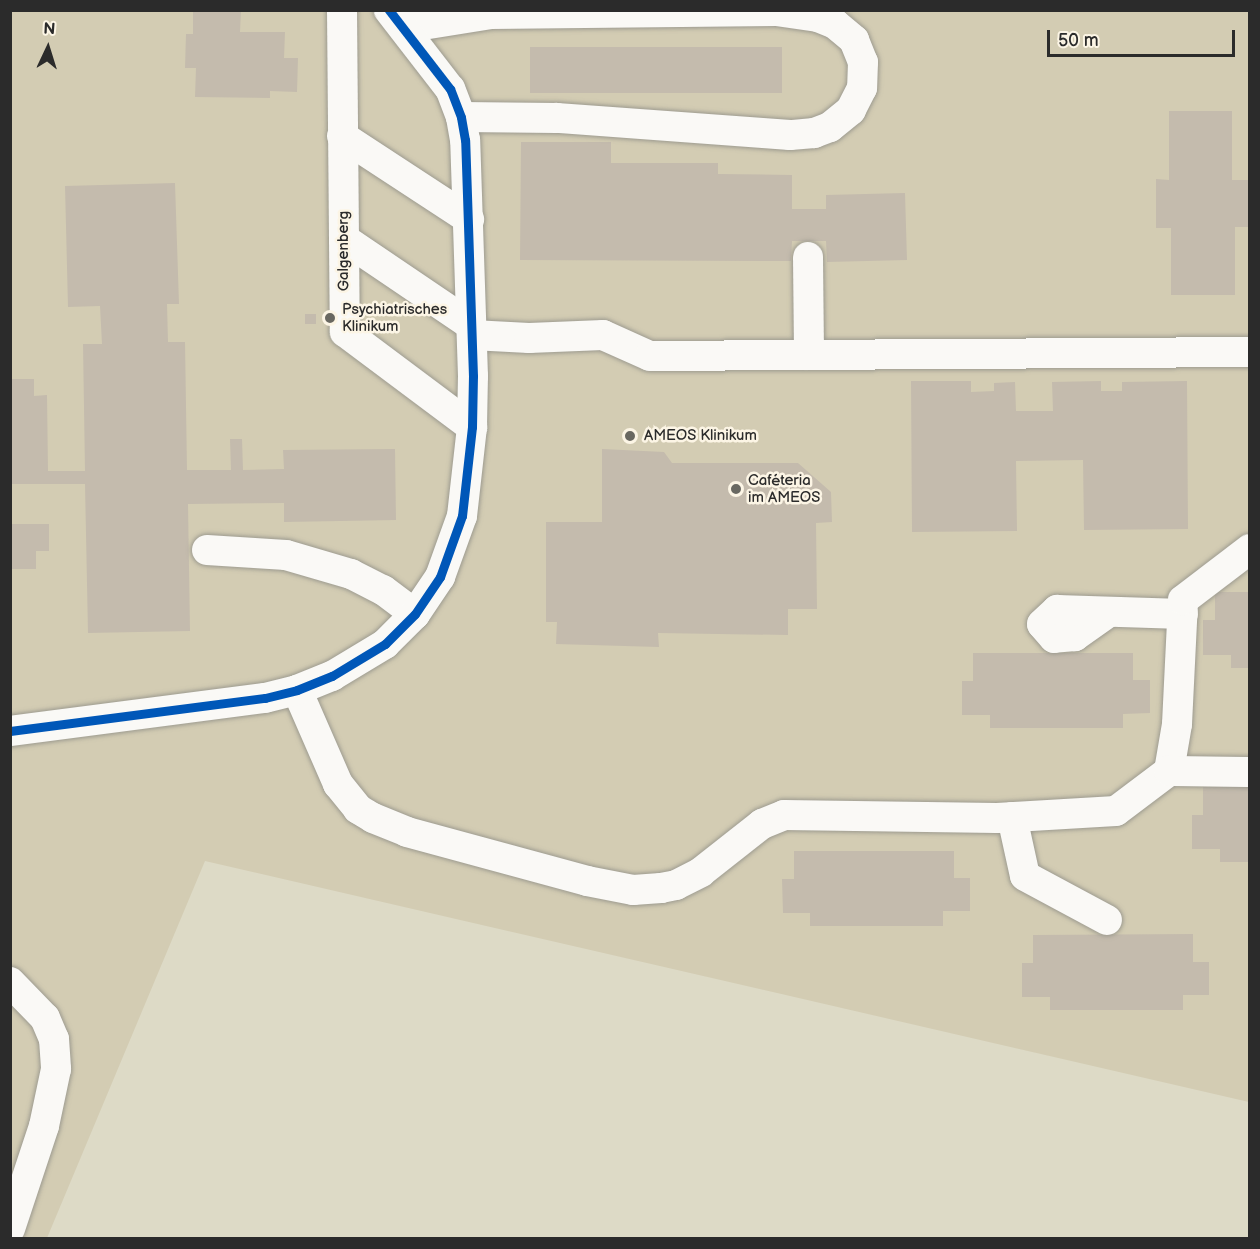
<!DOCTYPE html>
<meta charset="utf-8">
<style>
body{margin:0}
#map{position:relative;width:1260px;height:1249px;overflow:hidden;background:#dddac6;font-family:"Balsamiq Sans",sans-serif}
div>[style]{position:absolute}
.built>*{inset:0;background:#d3ccb3}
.building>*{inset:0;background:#c4bbad;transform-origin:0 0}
.roads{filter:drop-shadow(0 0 2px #9d9b90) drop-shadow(0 0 2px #9d9b90)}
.minor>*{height:30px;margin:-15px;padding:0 15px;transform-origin:15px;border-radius:15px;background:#faf9f6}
.cycleway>*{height:9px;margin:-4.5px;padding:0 4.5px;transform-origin:4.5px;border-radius:4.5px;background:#0057b8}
.dots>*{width:16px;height:16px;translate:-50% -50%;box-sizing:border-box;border:3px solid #fcf5e5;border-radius:50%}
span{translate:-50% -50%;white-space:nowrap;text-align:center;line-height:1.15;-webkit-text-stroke:5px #fcf5e5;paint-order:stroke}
.street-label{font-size:15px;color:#2b2b2b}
.poi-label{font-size:15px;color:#2b2b2b}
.left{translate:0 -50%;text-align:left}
.frame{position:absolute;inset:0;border:12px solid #2b2b2b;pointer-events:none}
.north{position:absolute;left:18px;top:18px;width:60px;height:60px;-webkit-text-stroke:4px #fcf5e5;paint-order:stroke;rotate:4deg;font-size:16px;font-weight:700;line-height:24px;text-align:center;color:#2b2b2b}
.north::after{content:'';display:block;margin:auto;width:21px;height:27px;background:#2b2b2b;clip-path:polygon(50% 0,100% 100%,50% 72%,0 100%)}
.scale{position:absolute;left:1047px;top:30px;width:188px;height:27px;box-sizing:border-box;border:3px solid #2b2b2b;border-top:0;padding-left:8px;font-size:18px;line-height:21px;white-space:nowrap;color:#2b2b2b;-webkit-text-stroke:4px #fcf5e5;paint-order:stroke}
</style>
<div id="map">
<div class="built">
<div style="clip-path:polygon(10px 11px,1249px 11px,1249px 1102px,205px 861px,47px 1238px,11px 1238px)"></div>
</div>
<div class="building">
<div style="clip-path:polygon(193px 10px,241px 10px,240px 32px,285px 32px,284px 58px,298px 58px,297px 92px,270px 91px,270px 98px,195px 97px,196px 68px,185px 68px,186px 34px,193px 34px)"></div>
<div style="left:782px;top:47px;width:46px;height:252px;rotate:90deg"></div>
<div style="clip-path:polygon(1169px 111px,1232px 111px,1232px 180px,1250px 180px,1250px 227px,1235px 227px,1235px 295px,1171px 295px,1171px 228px,1156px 228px,1156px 179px,1169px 180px)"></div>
<div style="clip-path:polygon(521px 142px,611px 142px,611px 163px,718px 163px,718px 174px,792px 175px,792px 209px,826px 209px,826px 195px,905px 193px,907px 260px,827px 262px,826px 241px,792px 241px,791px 261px,520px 260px)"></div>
<div style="clip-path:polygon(175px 183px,179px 304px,167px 304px,168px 342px,185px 342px,187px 470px,231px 470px,230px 439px,242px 439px,243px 470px,284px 469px,283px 450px,395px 449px,396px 520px,284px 522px,284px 503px,188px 504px,190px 631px,88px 633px,85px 484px,10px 484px,10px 379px,34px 379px,34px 396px,47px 395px,48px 471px,85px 471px,83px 344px,102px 344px,100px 306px,68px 307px,65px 186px)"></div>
<div style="left:305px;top:314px;width:11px;height:10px"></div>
<div style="clip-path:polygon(911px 381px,971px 381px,971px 392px,994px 391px,994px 383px,1015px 382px,1016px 411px,1053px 411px,1052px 382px,1101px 381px,1101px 391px,1122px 391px,1122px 382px,1187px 381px,1188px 529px,1084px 530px,1083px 460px,1016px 461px,1017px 531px,912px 532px)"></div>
<div style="clip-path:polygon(602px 449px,664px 452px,672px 463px,798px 463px,831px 492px,832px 522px,816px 523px,817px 609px,788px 609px,788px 635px,658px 633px,659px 647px,556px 644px,557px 622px,546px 622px,546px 522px,602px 522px)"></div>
<div style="clip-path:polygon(10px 524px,49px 524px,49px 551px,36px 551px,36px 569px,10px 569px)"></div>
<div style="clip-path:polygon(1215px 592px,1250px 592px,1250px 668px,1231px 668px,1231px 655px,1203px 655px,1203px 620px,1215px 620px)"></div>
<div style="clip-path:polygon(973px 653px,1133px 653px,1133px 680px,1150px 680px,1150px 713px,1123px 714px,1123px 728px,990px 728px,990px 715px,962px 715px,962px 681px,973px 681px)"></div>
<div style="clip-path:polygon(1203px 787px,1250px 787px,1250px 862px,1220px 862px,1220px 849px,1192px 849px,1192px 815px,1203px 815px)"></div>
<div style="clip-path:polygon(794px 851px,954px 851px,954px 878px,970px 878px,970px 911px,943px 911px,943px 926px,810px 926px,810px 913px,783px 913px,782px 879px,794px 879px)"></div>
<div style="clip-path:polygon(1193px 934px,1193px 962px,1209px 962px,1209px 995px,1183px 995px,1183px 1010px,1050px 1010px,1050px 997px,1022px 997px,1022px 963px,1033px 963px,1033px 935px)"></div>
</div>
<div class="roads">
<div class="minor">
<div style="left:342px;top:10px;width:322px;rotate:89.5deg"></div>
<div style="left:345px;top:332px;width:159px;rotate:36.8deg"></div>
<div style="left:404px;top:28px;width:87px;rotate:-9.2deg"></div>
<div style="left:490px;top:14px;width:286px;rotate:-0.6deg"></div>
<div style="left:776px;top:11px;width:42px;rotate:8.1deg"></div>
<div style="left:818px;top:17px;width:18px;rotate:22deg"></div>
<div style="left:835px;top:24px;width:25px;rotate:40deg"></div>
<div style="left:854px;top:40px;width:24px;rotate:68deg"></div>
<div style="left:863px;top:62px;width:26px;rotate:92deg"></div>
<div style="left:862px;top:88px;width:25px;rotate:117deg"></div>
<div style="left:851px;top:110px;width:27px;rotate:141deg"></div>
<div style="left:830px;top:127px;width:17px;rotate:159deg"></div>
<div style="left:814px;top:133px;width:24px;rotate:175deg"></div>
<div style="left:790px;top:135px;width:234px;rotate:-175.8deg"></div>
<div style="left:557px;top:118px;width:96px;rotate:-179.4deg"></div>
<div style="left:342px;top:136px;width:152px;rotate:33.2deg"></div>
<div style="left:344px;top:239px;width:153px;rotate:34.1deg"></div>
<div style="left:808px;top:257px;width:98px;rotate:89.4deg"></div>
<div style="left:472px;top:335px;width:57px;rotate:3deg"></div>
<div style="left:529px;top:338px;width:74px;rotate:-2.3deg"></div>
<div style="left:603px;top:335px;width:51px;rotate:24.1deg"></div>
<div style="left:650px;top:356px;width:600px;rotate:-0.38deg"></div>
<div style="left:207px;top:550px;width:79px;rotate:3.6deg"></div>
<div style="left:286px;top:555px;width:68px;rotate:16.3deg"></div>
<div style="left:351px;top:574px;width:36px;rotate:27deg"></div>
<div style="left:383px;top:590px;width:40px;rotate:37deg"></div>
<div style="left:1109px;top:612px;width:42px;rotate:144.8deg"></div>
<div style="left:1075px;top:636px;width:21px;rotate:175deg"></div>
<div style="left:1054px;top:638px;width:18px;rotate:-131deg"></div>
<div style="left:1042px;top:624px;width:21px;rotate:-43deg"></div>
<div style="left:1057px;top:610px;width:126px;rotate:1.8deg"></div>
<div style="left:297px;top:690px;width:103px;rotate:66.4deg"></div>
<div style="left:338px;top:784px;width:32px;rotate:51deg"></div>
<div style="left:358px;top:809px;width:17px;rotate:31deg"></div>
<div style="left:373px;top:818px;width:37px;rotate:22deg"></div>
<div style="left:407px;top:832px;width:187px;rotate:15.2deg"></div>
<div style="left:587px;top:881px;width:47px;rotate:11.1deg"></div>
<div style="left:633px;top:890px;width:28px;rotate:-4deg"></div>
<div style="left:661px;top:888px;width:15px;rotate:-11deg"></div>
<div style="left:676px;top:885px;width:28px;rotate:-27deg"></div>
<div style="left:701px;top:872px;width:78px;rotate:-38.2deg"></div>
<div style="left:762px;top:824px;width:24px;rotate:-22deg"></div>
<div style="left:784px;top:815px;width:213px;rotate:0.8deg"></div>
<div style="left:997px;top:818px;width:119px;rotate:-3.4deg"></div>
<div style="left:1116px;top:811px;width:66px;rotate:-37deg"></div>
<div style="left:1169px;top:771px;width:48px;rotate:-80.3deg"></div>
<div style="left:1177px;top:724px;width:124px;rotate:-87.2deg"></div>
<div style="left:1183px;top:600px;width:84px;rotate:-37.3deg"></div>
<div style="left:10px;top:731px;width:257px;rotate:-7.4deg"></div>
<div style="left:265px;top:698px;width:33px;rotate:-14deg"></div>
<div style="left:297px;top:690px;width:38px;rotate:-22deg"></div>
<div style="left:332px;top:676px;width:62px;rotate:-31.1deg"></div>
<div style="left:385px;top:644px;width:42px;rotate:-45deg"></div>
<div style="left:415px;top:614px;width:45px;rotate:-56deg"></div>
<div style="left:440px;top:577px;width:65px;rotate:-70.2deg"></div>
<div style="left:462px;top:516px;width:90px;rotate:-83.6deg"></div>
<div style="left:472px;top:427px;width:51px;rotate:-88.9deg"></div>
<div style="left:473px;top:376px;width:236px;rotate:-91.9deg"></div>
<div style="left:465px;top:140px;width:23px;rotate:-100deg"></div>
<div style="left:461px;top:117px;width:30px;rotate:-111deg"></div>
<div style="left:450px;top:89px;width:100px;rotate:-127.7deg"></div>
<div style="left:1169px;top:771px;width:81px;rotate:0.7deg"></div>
<div style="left:1012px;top:817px;width:60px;rotate:77.6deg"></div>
<div style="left:1025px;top:876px;width:93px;rotate:28.2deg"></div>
<div style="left:10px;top:982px;width:50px;rotate:45.8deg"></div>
<div style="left:45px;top:1018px;width:23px;rotate:67deg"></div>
<div style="left:54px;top:1039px;width:30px;rotate:86deg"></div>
<div style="left:56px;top:1069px;width:58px;rotate:101.9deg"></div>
<div style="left:44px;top:1126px;width:108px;rotate:108.3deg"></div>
</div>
</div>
<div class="cycleway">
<div style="left:10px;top:731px;width:257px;rotate:-7.4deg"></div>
<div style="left:265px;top:698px;width:33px;rotate:-14deg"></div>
<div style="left:297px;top:690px;width:38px;rotate:-22deg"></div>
<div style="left:332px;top:676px;width:62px;rotate:-31.1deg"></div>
<div style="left:385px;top:644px;width:42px;rotate:-45deg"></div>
<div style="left:415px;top:614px;width:45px;rotate:-56deg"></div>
<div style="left:440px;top:577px;width:65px;rotate:-70.2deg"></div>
<div style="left:462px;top:516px;width:90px;rotate:-83.6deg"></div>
<div style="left:472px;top:427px;width:51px;rotate:-88.9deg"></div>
<div style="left:473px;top:376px;width:236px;rotate:-91.9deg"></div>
<div style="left:465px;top:140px;width:23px;rotate:-100deg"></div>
<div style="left:461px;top:117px;width:30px;rotate:-111deg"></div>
<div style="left:450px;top:89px;width:100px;rotate:-127.7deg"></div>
</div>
<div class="dots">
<div style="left:330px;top:318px;background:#696861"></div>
<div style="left:630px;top:436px;background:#696861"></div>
<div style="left:736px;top:489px;background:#696861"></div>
</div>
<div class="street-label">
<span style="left:344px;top:251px;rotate:-90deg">Galgenberg</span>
</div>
<div class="poi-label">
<span class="left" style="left:342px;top:318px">Psychiatrisches<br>Klinikum</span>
<span class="left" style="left:644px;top:436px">AMEOS Klinikum</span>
<span class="left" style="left:748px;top:489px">Caféteria<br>im AMEOS</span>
</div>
<div class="frame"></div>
<div class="north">N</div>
<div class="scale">50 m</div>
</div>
